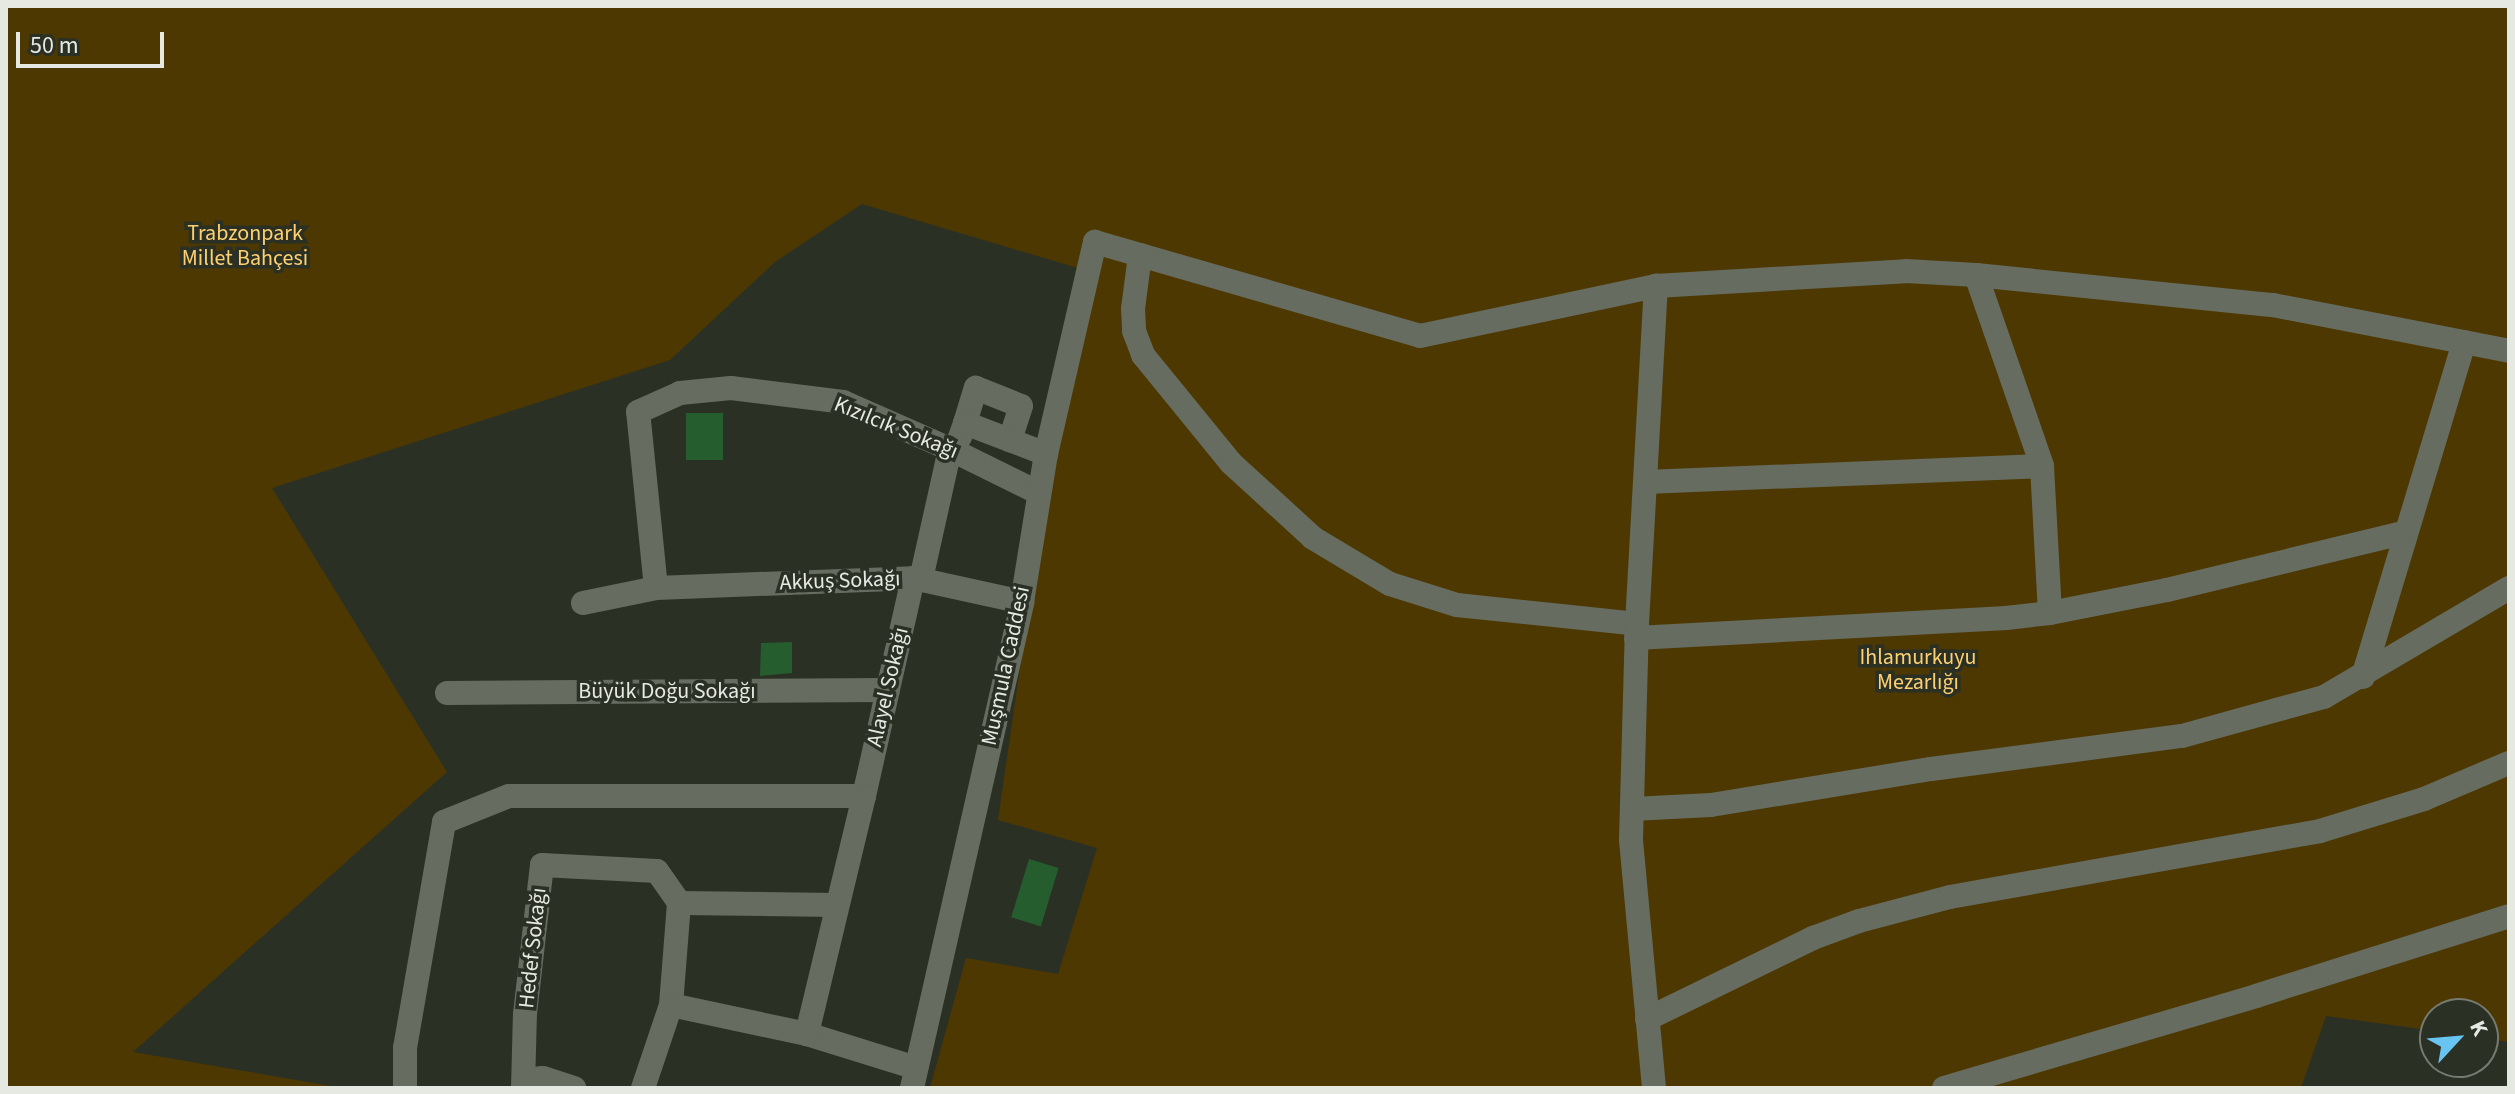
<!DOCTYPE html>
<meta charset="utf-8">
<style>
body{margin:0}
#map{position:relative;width:2515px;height:1094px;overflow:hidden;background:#2b3025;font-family:"Source Sans 3",sans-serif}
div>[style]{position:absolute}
.green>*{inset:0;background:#4d3801}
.building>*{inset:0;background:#255d2e;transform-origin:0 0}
.minor>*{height:24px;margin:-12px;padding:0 12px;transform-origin:12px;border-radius:12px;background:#666c60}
span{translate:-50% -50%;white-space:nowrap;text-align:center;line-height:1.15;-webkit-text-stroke:7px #2b3025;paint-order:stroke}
.park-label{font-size:22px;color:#fed070}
.street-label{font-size:22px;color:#e6e9e2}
.frame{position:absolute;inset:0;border:8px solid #e6e9e2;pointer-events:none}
.north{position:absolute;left:2419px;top:998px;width:80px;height:80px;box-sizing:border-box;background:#2b3025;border:2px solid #767a71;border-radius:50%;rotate:64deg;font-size:22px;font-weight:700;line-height:32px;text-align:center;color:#e6e9e2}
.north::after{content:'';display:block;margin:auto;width:28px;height:36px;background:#68c4f0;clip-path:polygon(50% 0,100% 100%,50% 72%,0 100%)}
.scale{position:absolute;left:16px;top:32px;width:148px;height:36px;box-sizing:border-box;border:4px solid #e6e9e2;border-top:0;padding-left:10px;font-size:24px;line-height:28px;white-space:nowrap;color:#e6e9e2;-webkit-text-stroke:6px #2b3025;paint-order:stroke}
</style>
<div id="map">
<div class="green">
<div style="clip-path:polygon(6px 6px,2509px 6px,2509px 1042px,2483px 1038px,2483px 1014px,2435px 1014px,2435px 1031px,2326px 1016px,2301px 1088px,930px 1088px,966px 958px,1058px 974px,1097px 848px,998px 820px,1078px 268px,862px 204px,775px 262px,670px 360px,272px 488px,447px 772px,133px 1052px,343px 1088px,6px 1088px)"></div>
</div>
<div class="building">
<div style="left:723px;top:413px;width:47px;height:37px;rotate:90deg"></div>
<div style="clip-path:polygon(792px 642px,792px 673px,760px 676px,761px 643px)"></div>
<div style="left:1029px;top:859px;width:31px;height:61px;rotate:17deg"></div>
</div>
<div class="minor">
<div style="left:1140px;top:255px;width:54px;rotate:97.4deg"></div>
<div style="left:1133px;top:309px;width:22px;rotate:87deg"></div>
<div style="left:1134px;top:331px;width:26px;rotate:69deg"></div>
<div style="left:1143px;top:355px;width:139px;rotate:50.8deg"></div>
<div style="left:1231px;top:463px;width:111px;rotate:42.4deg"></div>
<div style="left:1313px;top:538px;width:90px;rotate:30.9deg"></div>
<div style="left:1390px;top:584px;width:70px;rotate:17.4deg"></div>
<div style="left:1457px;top:605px;width:181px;rotate:6deg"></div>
<div style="left:1976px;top:275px;width:202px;rotate:70.9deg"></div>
<div style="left:2042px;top:466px;width:147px;rotate:86.9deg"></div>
<div style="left:965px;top:423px;width:37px;rotate:-73deg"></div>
<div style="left:976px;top:388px;width:48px;rotate:21.8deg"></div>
<div style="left:1021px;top:406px;width:36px;rotate:108deg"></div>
<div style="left:960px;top:437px;width:15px;rotate:-70deg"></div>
<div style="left:965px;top:423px;width:87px;rotate:20.9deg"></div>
<div style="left:1645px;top:482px;width:397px;rotate:-2.3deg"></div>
<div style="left:921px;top:579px;width:133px;rotate:-77.4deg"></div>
<div style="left:656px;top:588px;width:177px;rotate:-95.8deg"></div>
<div style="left:638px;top:412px;width:46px;rotate:-24.3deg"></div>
<div style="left:680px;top:393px;width:51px;rotate:-5.6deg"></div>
<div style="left:731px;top:388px;width:113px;rotate:7.1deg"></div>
<div style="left:843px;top:402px;width:121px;rotate:23.8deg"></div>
<div style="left:954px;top:451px;width:95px;rotate:26.3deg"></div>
<div style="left:583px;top:603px;width:75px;rotate:-11.6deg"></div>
<div style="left:656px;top:588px;width:257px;rotate:-2.2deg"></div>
<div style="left:913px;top:578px;width:112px;rotate:12.4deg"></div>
<div style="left:1636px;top:638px;width:371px;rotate:-3.1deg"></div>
<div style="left:2006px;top:618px;width:44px;rotate:-6.5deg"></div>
<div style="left:2050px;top:613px;width:119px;rotate:-11.1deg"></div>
<div style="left:2167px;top:590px;width:246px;rotate:-13.6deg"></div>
<div style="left:2363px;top:677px;width:350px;rotate:-73.2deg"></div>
<div style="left:447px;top:693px;width:441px;rotate:-0.4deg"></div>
<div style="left:864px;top:796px;width:223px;rotate:-77.3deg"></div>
<div style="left:1632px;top:809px;width:79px;rotate:-2.9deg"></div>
<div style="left:1711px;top:805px;width:223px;rotate:-9.3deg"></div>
<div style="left:1931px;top:769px;width:253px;rotate:-7.5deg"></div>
<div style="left:2182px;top:736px;width:147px;rotate:-15.4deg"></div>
<div style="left:2324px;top:697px;width:215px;rotate:-30.5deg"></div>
<div style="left:671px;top:1005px;width:102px;rotate:-85.5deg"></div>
<div style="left:1647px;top:1019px;width:185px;rotate:-26deg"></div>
<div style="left:1813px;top:938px;width:49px;rotate:-20.3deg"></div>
<div style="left:1859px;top:921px;width:94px;rotate:-14.8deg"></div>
<div style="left:1950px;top:897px;width:376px;rotate:-10.1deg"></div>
<div style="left:2320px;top:831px;width:109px;rotate:-17.1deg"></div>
<div style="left:2424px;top:799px;width:92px;rotate:-23deg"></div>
<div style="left:807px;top:1034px;width:114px;rotate:17.3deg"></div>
<div style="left:526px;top:1080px;width:17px;rotate:-7deg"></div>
<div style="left:543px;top:1078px;width:33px;rotate:18deg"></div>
<div style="left:405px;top:1088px;width:40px;rotate:-90deg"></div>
<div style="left:405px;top:1048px;width:229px;rotate:-80.2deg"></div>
<div style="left:444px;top:822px;width:70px;rotate:-21.8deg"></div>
<div style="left:509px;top:796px;width:355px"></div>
<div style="left:864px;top:796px;width:245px;rotate:103.5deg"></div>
<div style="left:807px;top:1034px;width:139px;rotate:-168deg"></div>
<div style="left:671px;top:1005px;width:88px;rotate:108.6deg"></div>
<div style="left:523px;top:1088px;width:74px;rotate:-88.5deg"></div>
<div style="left:525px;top:1014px;width:150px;rotate:-83.5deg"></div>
<div style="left:542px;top:865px;width:115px;rotate:3deg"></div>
<div style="left:657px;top:871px;width:39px;rotate:55deg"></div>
<div style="left:679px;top:903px;width:158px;rotate:0.7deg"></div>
<div style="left:912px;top:1088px;width:498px;rotate:-77.2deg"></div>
<div style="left:1022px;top:602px;width:150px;rotate:-80.8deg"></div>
<div style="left:1046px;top:454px;width:218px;rotate:-77deg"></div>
<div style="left:1095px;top:242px;width:338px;rotate:16.1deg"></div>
<div style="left:1420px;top:336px;width:241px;rotate:-12deg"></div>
<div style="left:1656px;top:286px;width:250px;rotate:-3.4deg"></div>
<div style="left:1906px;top:271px;width:70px;rotate:3.3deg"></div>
<div style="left:1976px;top:275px;width:299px;rotate:5.8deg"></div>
<div style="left:2273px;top:305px;width:240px;rotate:11deg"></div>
<div style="left:1654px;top:1088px;width:250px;rotate:-95.3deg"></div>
<div style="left:1631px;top:839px;width:215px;rotate:-88.4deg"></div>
<div style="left:1637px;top:624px;width:339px;rotate:-86.8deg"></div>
<div style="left:1944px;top:1088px;width:325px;rotate:-16.4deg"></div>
<div style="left:2256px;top:996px;width:265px;rotate:-17.5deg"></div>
</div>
<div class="park-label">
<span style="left:245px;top:246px">Trabzonpark<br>Millet Bahçesi</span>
<span style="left:1918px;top:670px">Ihlamurkuyu<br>Mezarlığı</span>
</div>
<div class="street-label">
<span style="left:896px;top:428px;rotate:22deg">Kızılcık Sokağı</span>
<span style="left:840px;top:581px;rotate:-2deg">Akkuş Sokağı</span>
<span style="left:1006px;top:666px;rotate:-78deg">Muşmula Caddesi</span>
<span style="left:888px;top:687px;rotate:-77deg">Alayel Sokağı</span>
<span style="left:667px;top:692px">Büyük Doğu Sokağı</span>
<span style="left:533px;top:948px;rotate:-84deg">Hedef Sokağı</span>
</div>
<div class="frame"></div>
<div class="north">K</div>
<div class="scale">50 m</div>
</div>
